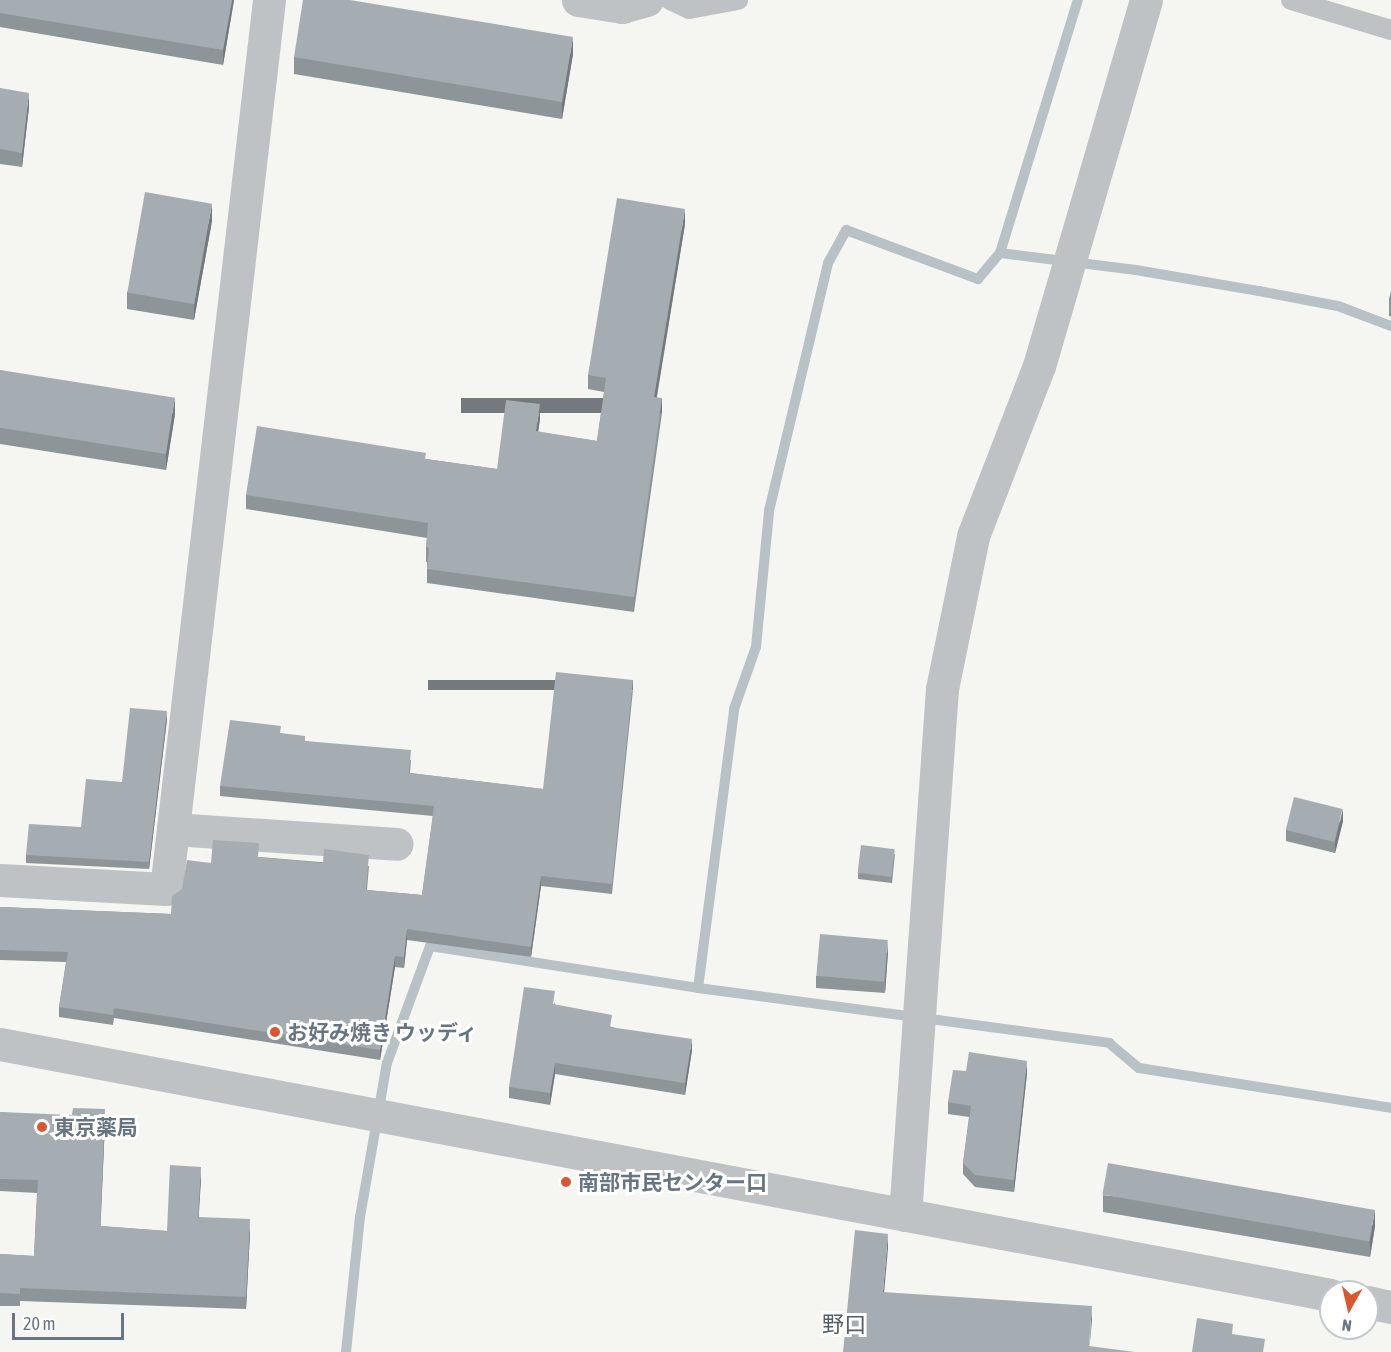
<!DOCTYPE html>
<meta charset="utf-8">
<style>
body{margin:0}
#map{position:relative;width:1391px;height:1352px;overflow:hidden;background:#f5f5f1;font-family:"Asap Condensed","Noto Sans JP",sans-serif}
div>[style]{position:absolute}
.stream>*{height:10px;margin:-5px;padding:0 5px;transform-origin:5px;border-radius:5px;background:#b7c1c6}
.service>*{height:20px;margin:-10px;padding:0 10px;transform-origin:10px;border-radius:10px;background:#bec2c5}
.minor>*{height:33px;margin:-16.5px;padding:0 16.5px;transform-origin:16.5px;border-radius:16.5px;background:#bec2c5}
.tertiary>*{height:33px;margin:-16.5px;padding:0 16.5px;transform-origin:16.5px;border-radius:16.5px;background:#bec2c5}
.wall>*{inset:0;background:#8e9599}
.shaded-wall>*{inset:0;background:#74797d;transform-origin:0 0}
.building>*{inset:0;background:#a5adb2;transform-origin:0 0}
.dots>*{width:16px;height:16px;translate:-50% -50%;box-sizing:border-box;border:3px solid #fff;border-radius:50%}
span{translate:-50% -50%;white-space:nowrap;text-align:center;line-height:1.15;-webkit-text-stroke:6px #fff;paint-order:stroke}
.poi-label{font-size:21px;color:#667581;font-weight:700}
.left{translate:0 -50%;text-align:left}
.neighbourhood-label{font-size:22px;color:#535e66}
.north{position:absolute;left:1319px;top:1280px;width:60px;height:60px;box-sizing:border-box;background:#fff;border:2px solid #c2c8cd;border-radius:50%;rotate:188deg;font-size:16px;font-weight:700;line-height:24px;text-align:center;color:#667581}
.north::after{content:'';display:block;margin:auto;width:21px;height:27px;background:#d8572e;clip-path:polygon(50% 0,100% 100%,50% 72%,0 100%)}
.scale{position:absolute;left:12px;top:1313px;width:112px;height:27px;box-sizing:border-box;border:3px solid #667581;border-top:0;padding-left:8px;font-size:18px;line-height:21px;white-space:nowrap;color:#667581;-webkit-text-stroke:4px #fff;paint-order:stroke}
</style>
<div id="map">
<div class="stream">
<div style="left:1000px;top:253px;width:137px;rotate:7.1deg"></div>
<div style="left:1136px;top:270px;width:125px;rotate:9.7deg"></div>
<div style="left:1259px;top:291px;width:80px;rotate:10.8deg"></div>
<div style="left:1338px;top:306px;width:57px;rotate:20.7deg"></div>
<div style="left:698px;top:988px;width:281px;rotate:-82.6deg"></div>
<div style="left:734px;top:709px;width:66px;rotate:-70.5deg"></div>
<div style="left:756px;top:647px;width:137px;rotate:-84.5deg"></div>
<div style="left:769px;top:511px;width:255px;rotate:-76.6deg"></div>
<div style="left:828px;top:263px;width:38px;rotate:-61deg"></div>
<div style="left:846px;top:230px;width:141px;rotate:20.4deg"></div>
<div style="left:978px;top:279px;width:34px;rotate:-50deg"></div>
<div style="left:1000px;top:253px;width:265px;rotate:-72.9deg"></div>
<div style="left:346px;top:1352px;width:136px;rotate:-84.1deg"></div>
<div style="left:360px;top:1217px;width:156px;rotate:-80.1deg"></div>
<div style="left:387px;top:1063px;width:125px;rotate:-69.8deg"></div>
<div style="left:430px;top:946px;width:271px;rotate:8.9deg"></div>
<div style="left:698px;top:988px;width:415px;rotate:7.6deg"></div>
<div style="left:1109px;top:1043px;width:39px;rotate:40deg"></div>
<div style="left:1139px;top:1068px;width:255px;rotate:9deg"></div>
</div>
<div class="service">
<div style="left:670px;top:0;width:21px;rotate:25deg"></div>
<div style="left:689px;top:9px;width:50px;rotate:-10.4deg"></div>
<div style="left:1291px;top:0;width:104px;rotate:16.7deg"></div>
</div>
<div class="minor">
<div style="left:578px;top:0;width:45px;rotate:9deg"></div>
<div style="left:622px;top:7px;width:26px;rotate:-16deg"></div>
<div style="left:173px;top:829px;width:224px;rotate:3.8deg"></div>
<div style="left:0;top:880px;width:166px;rotate:3.1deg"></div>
<div style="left:166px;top:889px;width:895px;rotate:-83.39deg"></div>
<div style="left:905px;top:1215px;width:527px;rotate:-85.98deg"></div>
<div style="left:942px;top:689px;width:156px;rotate:-78.5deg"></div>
<div style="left:973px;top:536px;width:182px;rotate:-68.8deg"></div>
<div style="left:1039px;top:366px;width:381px;rotate:-73.7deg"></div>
</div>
<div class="tertiary">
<div style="left:0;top:1044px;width:1354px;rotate:10.68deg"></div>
<div style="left:1367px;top:1302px;width:25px;rotate:12deg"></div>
</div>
<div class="wall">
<div style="clip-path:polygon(0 0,234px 0,223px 65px,0 27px)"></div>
<div style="clip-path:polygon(573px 54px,562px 119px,294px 74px,294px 57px)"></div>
<div style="clip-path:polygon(0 88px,29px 107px,22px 167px,0 164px)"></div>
<div style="clip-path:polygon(212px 221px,194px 320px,127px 309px,127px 292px)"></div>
<div style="clip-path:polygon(685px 224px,657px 397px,662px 413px,634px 612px,427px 583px,427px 562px,426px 562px,426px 547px,427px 538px,246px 509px,246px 495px,426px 459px,497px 469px,540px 419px,538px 432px,597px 441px,604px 392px,588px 389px,588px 375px)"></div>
<div style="clip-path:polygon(1391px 291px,1391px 317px,1389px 316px,1389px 299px)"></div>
<div style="clip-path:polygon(0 370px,175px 414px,166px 470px,0 444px)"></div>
<div style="clip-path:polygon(633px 690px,612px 894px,541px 886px,531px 957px,407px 940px,404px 968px,395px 967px,380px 1060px,114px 1018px,113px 1025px,59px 1017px,59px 1007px,66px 962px,0 960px,0 907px,171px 914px,182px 889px,211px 863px,259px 857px,369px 866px,367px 890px,422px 895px,433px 816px,220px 796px,220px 786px,281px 733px,305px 741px,411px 760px,410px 773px,543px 789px)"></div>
<div style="clip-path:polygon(167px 719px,149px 869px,26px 863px,26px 855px,81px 827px,122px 782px)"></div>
<div style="clip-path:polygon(1343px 821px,1335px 853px,1286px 841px,1286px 830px)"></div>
<div style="clip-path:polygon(895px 854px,892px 883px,858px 879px,858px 873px)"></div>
<div style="clip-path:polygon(888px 952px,885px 993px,816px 988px,816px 976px)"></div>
<div style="clip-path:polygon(555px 1002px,555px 1005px,612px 1027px,692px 1050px,685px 1095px,555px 1074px,550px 1105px,509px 1098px,509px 1087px)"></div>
<div style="clip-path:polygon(966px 1071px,1027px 1073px,1014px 1192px,975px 1187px,963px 1174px,963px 1163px,969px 1117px,948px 1114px,948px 1102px)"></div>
<div style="clip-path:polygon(0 1112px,105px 1122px,100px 1226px,167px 1231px,201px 1179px,198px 1217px,250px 1232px,246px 1309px,20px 1301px,20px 1306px,0 1306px,0 1254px,34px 1256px,37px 1193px,0 1191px)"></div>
<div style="clip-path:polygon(1103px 1195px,1375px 1226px,1370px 1257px,1103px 1212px)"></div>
</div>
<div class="shaded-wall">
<div style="clip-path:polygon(232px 0,234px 0,223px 65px,223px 50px)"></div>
<div style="clip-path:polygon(573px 37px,573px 54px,562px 119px,562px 102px)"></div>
<div style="clip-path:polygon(29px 93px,29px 107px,22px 167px,22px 153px)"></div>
<div style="clip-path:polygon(212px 204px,212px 221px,194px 320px,194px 303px)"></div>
<div style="clip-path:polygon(685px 209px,685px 224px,654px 412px,654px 397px)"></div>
<div style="clip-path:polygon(175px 397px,175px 414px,166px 470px,166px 453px)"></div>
<div style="left:662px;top:398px;width:15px;height:201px;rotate:90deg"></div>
<div style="clip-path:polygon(540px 404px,540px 419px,536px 446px,536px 431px)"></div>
<div style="left:633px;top:680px;width:10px;height:205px;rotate:90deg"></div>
<div style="clip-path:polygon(167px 711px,167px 719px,149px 869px,149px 862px)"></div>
<div style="clip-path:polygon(1343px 809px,1343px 821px,1335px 853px,1335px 842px)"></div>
<div style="clip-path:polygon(541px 876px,541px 886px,531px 957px,531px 947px)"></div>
<div style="clip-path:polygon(407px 929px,407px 940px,404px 968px,404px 957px)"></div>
<div style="clip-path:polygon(888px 940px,888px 952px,885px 993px,885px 982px)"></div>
<div style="clip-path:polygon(395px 956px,395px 967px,380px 1060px,380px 1050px)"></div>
<div style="clip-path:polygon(692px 1039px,692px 1050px,685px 1095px,685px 1083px)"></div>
<div style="clip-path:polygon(1027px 1061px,1027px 1073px,1014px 1192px,1014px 1180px)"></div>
<div style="clip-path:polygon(555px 1063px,555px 1074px,550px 1105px,550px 1093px)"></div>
<div style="clip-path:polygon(105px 1109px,105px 1122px,100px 1239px,100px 1226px)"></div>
<div style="clip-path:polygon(201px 1167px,201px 1179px,198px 1229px,198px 1217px)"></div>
<div style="clip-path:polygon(1375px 1209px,1375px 1226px,1370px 1257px,1370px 1240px)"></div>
<div style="clip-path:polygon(250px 1219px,250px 1232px,246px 1309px,246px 1297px)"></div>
<div style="clip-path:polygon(888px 1234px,888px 1248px,883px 1306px,883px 1292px)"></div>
<div style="clip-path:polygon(1092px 1306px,1092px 1320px,1089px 1352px)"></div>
</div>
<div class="building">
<div style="clip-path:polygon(0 0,232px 0,223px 50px,0 13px)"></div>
<div style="clip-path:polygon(303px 0,350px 0,573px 37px,562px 102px,294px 57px)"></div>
<div style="clip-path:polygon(0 88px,29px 93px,22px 153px,0 149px)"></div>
<div style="left:145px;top:192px;width:68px;height:102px;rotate:10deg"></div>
<div style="clip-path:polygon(617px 198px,685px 209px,654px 397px,662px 398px,634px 597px,427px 569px,429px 548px,426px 547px,428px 523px,246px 495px,257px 426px,426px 453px,425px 459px,497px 469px,506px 400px,540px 404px,536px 431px,597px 441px,606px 378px,588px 375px)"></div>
<div style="left:0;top:370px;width:177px;height:57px;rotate:9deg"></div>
<div style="clip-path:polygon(556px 672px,633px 680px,612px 884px,541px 876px,531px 947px,407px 929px,404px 957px,395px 956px,380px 1050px,114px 1008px,113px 1015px,59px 1007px,68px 952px,0 950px,0 907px,171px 914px,172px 896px,182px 889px,187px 860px,211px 863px,213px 840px,259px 843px,258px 857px,323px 863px,324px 849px,369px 855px,366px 890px,422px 895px,434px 806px,220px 786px,230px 720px,281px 726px,280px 733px,305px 736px,305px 741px,411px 750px,409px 773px,543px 789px)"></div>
<div style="clip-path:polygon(130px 708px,167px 711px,149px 862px,26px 855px,29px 824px,81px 827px,86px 779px,122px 782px)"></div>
<div style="left:1294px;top:797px;width:50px;height:34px;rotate:14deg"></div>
<div style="left:861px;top:845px;width:34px;height:28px;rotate:7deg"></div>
<div style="left:820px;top:934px;width:68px;height:42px;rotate:5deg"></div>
<div style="clip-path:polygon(524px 987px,555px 991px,553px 1004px,612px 1015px,610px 1027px,692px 1039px,685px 1083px,555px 1063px,550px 1093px,509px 1087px)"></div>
<div style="clip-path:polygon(969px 1052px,1027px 1061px,1014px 1180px,975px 1175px,963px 1163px,971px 1106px,948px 1102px,953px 1070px,966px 1071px)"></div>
<div style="clip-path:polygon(73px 1108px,105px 1109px,100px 1226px,167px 1231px,170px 1165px,201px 1167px,198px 1217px,250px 1219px,246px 1297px,20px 1288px,20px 1294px,0 1293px,0 1254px,34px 1256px,38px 1180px,0 1179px,0 1112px,72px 1115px)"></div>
<div style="left:1108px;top:1163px;width:271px;height:32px;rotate:10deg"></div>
<div style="clip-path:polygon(855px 1230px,888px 1234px,883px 1292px,1092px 1306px,1089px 1346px,1135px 1352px,843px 1352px)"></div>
<div style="clip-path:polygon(1197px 1318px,1233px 1324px,1232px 1334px,1265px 1339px,1263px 1352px,1192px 1352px)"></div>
</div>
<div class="dots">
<div style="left:275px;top:1032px;background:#d8572e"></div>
<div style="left:42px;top:1127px;background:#d8572e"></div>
<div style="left:566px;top:1182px;background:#d8572e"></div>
</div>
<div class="poi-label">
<span class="left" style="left:287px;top:1032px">お好み焼き ウッディ</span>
<span class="left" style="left:54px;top:1127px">東京薬局</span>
<span class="left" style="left:578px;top:1182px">南部市民センター口</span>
</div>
<div class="neighbourhood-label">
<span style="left:844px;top:1325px">野口</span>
</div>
<div class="north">N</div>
<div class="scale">20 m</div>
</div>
